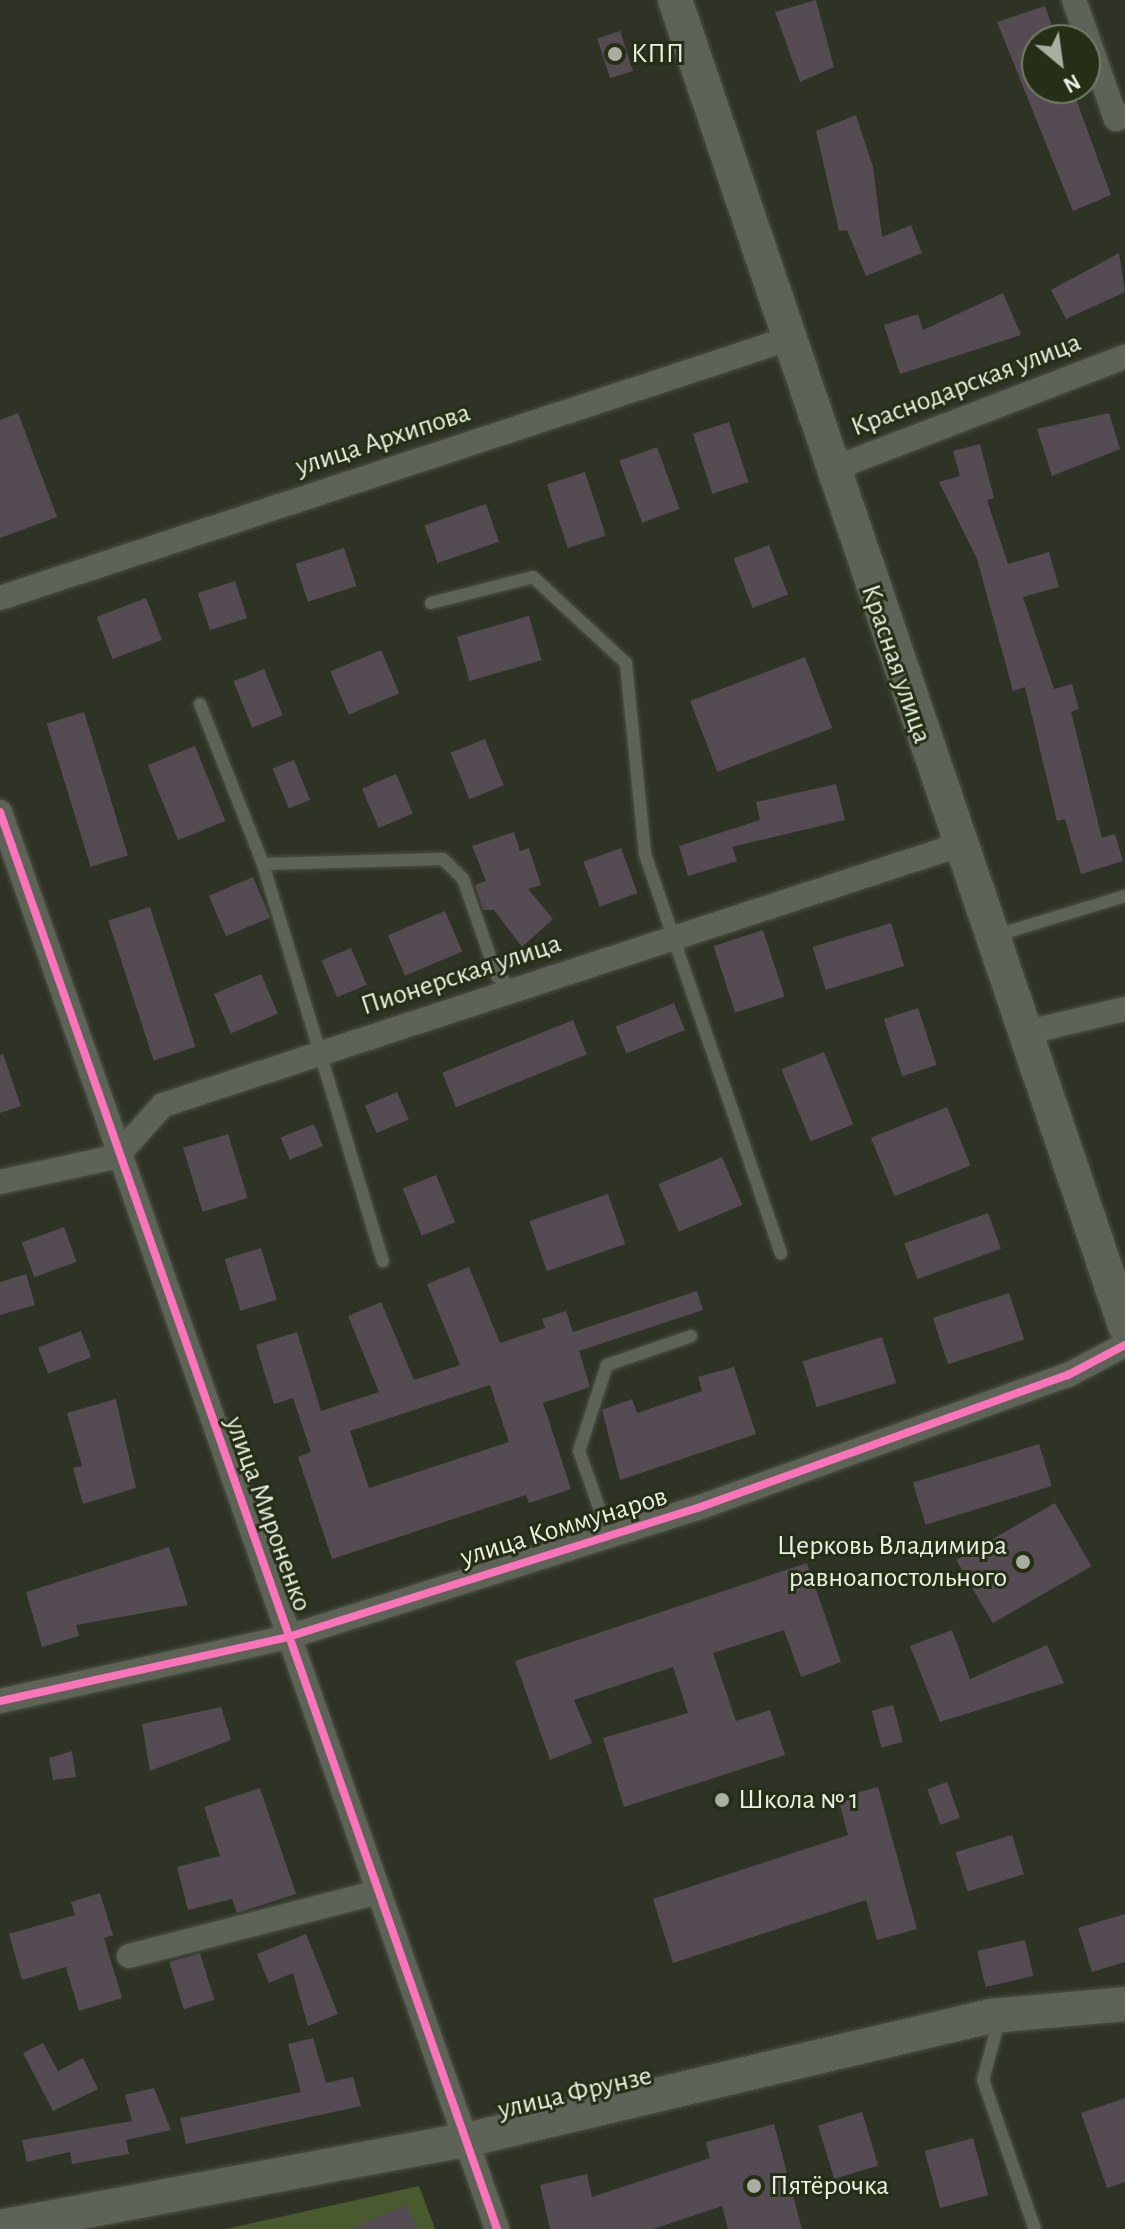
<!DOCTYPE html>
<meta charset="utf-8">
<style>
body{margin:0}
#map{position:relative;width:1125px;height:2229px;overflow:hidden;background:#2e3325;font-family:"Alegreya Sans",sans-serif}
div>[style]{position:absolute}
.green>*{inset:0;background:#4a5a2f}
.building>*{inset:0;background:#544c52;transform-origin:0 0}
.roads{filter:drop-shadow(0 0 2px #4d5145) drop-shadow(0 0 2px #4d5145)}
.service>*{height:12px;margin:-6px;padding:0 6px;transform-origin:6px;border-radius:6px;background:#5e6358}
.minor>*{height:24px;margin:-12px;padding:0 12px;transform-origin:12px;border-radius:12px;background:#5e6358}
.secondary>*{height:34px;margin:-17px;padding:0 17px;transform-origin:17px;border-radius:17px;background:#5e6358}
.cycleway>*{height:8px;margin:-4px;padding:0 4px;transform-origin:4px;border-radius:4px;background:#fb73b8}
.dots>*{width:22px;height:22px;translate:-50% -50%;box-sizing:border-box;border:4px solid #252e16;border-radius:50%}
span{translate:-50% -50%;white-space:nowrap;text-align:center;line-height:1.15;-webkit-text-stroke:6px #252e16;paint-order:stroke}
.poi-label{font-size:28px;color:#ebf1e2}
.left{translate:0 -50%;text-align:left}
.right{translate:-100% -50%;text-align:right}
.street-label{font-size:28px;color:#ebf1e2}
.north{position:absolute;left:1021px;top:24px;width:80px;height:80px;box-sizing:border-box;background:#252e16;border:2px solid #747c68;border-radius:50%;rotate:151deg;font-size:22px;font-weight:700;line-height:32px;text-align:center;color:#ebf1e2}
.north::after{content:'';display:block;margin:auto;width:28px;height:36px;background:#a9aea0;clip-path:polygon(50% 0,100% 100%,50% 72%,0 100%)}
</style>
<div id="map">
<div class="green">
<div style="clip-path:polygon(419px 2186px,435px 2229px,226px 2229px)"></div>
</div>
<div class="building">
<div style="clip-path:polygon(816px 0,834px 67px,800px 82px,775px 12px)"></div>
<div style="clip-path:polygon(1045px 6px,1055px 35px,1037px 40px,1037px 88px,1072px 88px,1111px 195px,1073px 211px,997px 22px)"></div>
<div style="left:620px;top:31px;width:42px;height:24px;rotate:72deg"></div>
<div style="clip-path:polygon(856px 115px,873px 167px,882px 237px,911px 225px,922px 253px,866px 276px,847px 230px,839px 231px,816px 131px)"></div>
<div style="clip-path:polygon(1119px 253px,1125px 292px,1066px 319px,1051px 290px)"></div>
<div style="clip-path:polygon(1003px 293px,1021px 335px,900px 374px,884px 325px,918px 314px,923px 330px)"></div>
<div style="clip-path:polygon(18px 413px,57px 517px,0 538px,0 420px)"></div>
<div style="clip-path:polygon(1109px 413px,1120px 449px,1052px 476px,1037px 429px)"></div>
<div style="left:729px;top:422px;width:63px;height:38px;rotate:72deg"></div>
<div style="clip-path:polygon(980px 444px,994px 498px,987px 500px,1008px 564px,1049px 552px,1059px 587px,1023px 597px,1054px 689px,1072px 684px,1079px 709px,1071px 712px,1102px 838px,1115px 834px,1123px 861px,1081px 874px,1065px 819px,1057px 821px,1025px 687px,1013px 691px,977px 559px,939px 482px,960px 476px,953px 451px)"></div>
<div style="left:657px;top:447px;width:66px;height:40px;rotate:70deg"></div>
<div style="left:585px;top:472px;width:67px;height:40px;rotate:72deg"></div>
<div style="left:486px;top:504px;width:40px;height:65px;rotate:71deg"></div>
<div style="left:769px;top:545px;width:53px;height:38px;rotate:69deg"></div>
<div style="left:344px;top:548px;width:40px;height:51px;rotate:72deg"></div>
<div style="left:235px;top:581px;width:39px;height:39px;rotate:72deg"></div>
<div style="left:146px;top:598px;width:45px;height:53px;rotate:69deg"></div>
<div style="left:529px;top:616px;width:46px;height:75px;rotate:74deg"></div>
<div style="left:381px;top:650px;width:47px;height:55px;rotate:67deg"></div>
<div style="left:805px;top:657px;width:76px;height:123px;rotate:69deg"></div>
<div style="left:264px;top:669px;width:50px;height:33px;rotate:68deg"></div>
<div style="left:84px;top:712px;width:150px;height:39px;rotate:73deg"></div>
<div style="left:485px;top:739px;width:50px;height:37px;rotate:68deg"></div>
<div style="left:195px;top:746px;width:81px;height:51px;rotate:68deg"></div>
<div style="left:294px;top:760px;width:43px;height:23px;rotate:68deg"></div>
<div style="left:396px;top:774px;width:43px;height:37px;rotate:67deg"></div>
<div style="clip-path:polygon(836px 784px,845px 820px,732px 847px,737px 861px,688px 876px,679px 846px,760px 820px,756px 802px)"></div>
<div style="clip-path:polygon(514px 832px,520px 851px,529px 848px,541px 885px,528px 889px,553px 919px,522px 947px,494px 910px,483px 910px,475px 885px,486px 881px,472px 846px)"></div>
<div style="left:621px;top:848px;width:48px;height:40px;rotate:70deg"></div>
<div style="left:253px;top:877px;width:44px;height:48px;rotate:67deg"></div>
<div style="left:150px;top:907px;width:147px;height:44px;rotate:72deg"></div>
<div style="left:445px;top:911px;width:44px;height:62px;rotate:67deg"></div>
<div style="left:891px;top:923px;width:45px;height:82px;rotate:73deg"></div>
<div style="left:763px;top:930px;width:70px;height:52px;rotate:72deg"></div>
<div style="left:351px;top:948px;width:40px;height:32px;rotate:67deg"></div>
<div style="left:261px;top:974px;width:43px;height:51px;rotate:67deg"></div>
<div style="left:674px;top:1003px;width:29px;height:63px;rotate:68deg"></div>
<div style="left:918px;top:1008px;width:60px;height:36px;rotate:72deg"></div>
<div style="left:573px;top:1020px;width:37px;height:141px;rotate:68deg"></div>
<div style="left:824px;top:1052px;width:78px;height:46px;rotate:68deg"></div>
<div style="clip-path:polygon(3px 1054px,21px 1106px,0 1113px,0 1055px)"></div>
<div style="left:397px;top:1092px;width:30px;height:35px;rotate:67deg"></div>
<div style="left:947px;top:1107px;width:63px;height:82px;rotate:68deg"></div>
<div style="left:314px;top:1124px;width:24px;height:36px;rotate:68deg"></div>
<div style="left:228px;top:1134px;width:67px;height:47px;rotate:73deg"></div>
<div style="left:722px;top:1157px;width:52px;height:69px;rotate:67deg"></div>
<div style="left:436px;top:1175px;width:51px;height:36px;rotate:68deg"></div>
<div style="left:608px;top:1194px;width:53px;height:83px;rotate:71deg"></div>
<div style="left:988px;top:1213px;width:38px;height:89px;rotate:70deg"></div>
<div style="left:64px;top:1227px;width:37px;height:45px;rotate:70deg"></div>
<div style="left:261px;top:1248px;width:54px;height:38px;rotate:73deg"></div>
<div style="clip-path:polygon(evenodd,469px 1267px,500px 1343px,545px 1328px,542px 1319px,566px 1311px,573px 1332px,697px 1291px,703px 1310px,579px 1351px,590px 1387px,543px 1403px,571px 1489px,529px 1503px,526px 1495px,332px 1559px,298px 1457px,311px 1452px,293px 1398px,274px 1404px,256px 1345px,297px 1332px,321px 1411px,379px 1392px,348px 1316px,381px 1302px,414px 1380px,460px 1365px,427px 1284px,469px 1267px,490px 1385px,509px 1442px,369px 1488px,350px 1431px,490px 1385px)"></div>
<div style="clip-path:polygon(26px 1274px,35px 1305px,0 1315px,0 1282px)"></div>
<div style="left:1009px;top:1293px;width:49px;height:80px;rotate:72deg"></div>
<div style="left:81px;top:1331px;width:28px;height:46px;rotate:69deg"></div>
<div style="left:882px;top:1337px;width:48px;height:83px;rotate:73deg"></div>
<div style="clip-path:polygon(734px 1367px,756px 1434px,620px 1480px,602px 1410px,632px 1399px,637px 1413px,702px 1391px,698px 1377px)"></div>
<div style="clip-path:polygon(116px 1399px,136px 1488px,83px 1504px,73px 1468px,82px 1466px,67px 1413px)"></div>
<div style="left:1039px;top:1444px;width:44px;height:132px;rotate:73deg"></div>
<div style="left:1055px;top:1503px;width:73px;height:114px;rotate:60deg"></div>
<div style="clip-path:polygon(169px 1547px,188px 1605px,76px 1625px,79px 1636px,42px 1647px,26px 1592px)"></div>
<div style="clip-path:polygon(807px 1563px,841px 1662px,801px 1677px,784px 1630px,713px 1653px,736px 1721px,770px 1710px,785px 1755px,624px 1807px,603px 1738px,688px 1713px,673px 1667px,574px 1700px,592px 1743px,550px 1760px,515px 1661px)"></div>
<div style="clip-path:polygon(952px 1630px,970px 1679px,1047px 1645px,1064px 1683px,940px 1722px,910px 1646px)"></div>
<div style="left:893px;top:1705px;width:38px;height:22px;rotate:75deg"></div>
<div style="clip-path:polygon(221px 1707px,231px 1740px,150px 1771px,142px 1724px)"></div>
<div style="clip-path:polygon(72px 1751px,76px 1777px,53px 1780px,49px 1758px)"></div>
<div style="left:947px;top:1782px;width:38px;height:21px;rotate:70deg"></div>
<div style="clip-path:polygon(878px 1787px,917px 1929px,877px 1940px,866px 1900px,673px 1963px,653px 1899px,848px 1835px,838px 1798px)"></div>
<div style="clip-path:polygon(260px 1788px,296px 1894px,237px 1913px,232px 1899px,188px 1910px,177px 1867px,220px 1856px,204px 1807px)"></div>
<div style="left:1012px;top:1835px;width:41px;height:59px;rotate:73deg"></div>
<div style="clip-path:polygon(100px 1893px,113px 1935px,104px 1938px,122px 1998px,79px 2011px,66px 1967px,22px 1980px,9px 1934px,75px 1915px,71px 1902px)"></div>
<div style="clip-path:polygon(1125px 1914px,1125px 1962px,1092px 1972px,1078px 1928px)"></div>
<div style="clip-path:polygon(306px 1934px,338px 2014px,308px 2026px,293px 1973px,269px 1983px,257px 1954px)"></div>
<div style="left:1025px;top:1940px;width:37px;height:49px;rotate:77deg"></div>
<div style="left:200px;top:1953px;width:49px;height:32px;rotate:73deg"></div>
<div style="clip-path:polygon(313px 2038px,326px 2083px,353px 2077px,361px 2106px,186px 2144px,180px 2118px,301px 2092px,288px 2044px)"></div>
<div style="clip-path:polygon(43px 2043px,58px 2071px,83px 2058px,98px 2089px,53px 2111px,23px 2053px)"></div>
<div style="clip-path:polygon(154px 2088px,171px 2130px,126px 2140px,129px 2154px,72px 2164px,70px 2152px,27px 2162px,22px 2140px,132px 2121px,125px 2095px)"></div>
<div style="clip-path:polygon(1125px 2098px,1125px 2182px,1107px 2188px,1081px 2113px)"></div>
<div style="left:862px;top:2112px;width:56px;height:46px;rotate:73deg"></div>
<div style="clip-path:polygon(774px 2124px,802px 2229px,728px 2229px,722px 2206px,653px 2229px,550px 2229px,540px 2185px,587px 2174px,592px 2197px,710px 2158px,706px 2142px)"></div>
<div style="left:973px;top:2138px;width:59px;height:50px;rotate:75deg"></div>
<div style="clip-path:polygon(407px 2205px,417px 2229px,351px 2229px,351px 2228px)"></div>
</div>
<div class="roads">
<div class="service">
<div style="left:431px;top:603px;width:105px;rotate:-14.3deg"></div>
<div style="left:533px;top:577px;width:127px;rotate:42.8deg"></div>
<div style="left:626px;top:663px;width:192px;rotate:84.3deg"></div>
<div style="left:645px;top:854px;width:422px;rotate:71.2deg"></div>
<div style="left:200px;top:704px;width:172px;rotate:68.5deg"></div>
<div style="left:263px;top:864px;width:415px;rotate:73.2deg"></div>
<div style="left:263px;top:864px;width:180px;rotate:-1.6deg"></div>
<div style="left:443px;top:859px;width:28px;rotate:45deg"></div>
<div style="left:463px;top:879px;width:103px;rotate:70.7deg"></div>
<div style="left:497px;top:976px;width:22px;rotate:36deg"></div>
<div style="left:994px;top:936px;width:137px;rotate:-17deg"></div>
<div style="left:609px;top:1536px;width:90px;rotate:-109.4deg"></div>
<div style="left:579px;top:1451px;width:90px;rotate:-72deg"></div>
<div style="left:607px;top:1365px;width:89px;rotate:-19deg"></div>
<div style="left:997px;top:2028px;width:54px;rotate:105.1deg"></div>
<div style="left:983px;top:2080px;width:158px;rotate:70.8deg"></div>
</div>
<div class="minor">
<div style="left:1074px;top:0;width:126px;rotate:70.6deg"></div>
<div style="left:1116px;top:119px;width:9px;rotate:-18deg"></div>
<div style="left:830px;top:470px;width:316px;rotate:-21deg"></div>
<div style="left:0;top:598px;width:826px;rotate:-18.19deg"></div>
<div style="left:0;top:812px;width:1502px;rotate:70.67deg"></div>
<div style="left:1024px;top:1033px;width:104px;rotate:-13.4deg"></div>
<div style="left:0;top:1182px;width:119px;rotate:-12.2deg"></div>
<div style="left:116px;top:1157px;width:70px;rotate:-47.9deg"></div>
<div style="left:163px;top:1105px;width:837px;rotate:-18.09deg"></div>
<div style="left:0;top:1701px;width:295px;rotate:-12.5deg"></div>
<div style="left:288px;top:1637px;width:430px;rotate:-17.5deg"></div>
<div style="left:698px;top:1508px;width:393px;rotate:-19.8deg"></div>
<div style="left:1068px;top:1375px;width:64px;rotate:-27.8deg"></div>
<div style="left:129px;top:1956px;width:253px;rotate:-14.4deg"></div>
</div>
<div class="secondary">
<div style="left:675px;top:0;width:1400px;rotate:71.25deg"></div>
<div style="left:0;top:2227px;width:474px;rotate:-10.6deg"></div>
<div style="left:466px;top:2140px;width:539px;rotate:-13.29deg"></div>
<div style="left:991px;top:2016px;width:135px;rotate:-5.1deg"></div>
</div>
</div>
<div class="cycleway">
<div style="left:0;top:812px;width:1502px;rotate:70.67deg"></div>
<div style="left:0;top:1701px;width:295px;rotate:-12.5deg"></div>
<div style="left:288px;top:1637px;width:430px;rotate:-17.5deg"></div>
<div style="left:698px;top:1508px;width:393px;rotate:-19.8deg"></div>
<div style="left:1068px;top:1375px;width:64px;rotate:-27.8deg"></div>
</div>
<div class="dots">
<div style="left:615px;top:54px;background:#a9aea0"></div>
<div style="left:1023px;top:1562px;background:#a9aea0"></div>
<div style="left:722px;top:1800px;background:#a9aea0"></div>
<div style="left:754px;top:2186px;background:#a9aea0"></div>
</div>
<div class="poi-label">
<span class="left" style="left:631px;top:54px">КПП</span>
<span class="right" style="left:1007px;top:1562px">Церковь Владимира<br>равноапостольного</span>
<span class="left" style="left:738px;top:1800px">Школа № 1</span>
<span class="left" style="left:770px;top:2186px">Пятёрочка</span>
</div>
<div class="street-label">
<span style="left:966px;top:385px;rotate:-21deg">Краснодарская улица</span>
<span style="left:383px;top:440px;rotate:-18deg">улица Архипова</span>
<span style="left:896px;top:664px;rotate:71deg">Красная улица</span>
<span style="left:461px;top:975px;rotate:-18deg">Пионерская улица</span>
<span style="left:268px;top:1514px;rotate:70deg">улица Мироненко</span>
<span style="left:564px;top:1527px;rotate:-17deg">улица Коммунаров</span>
<span style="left:575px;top:2093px;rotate:-13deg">улица Фрунзе</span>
</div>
<div class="north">N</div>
</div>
